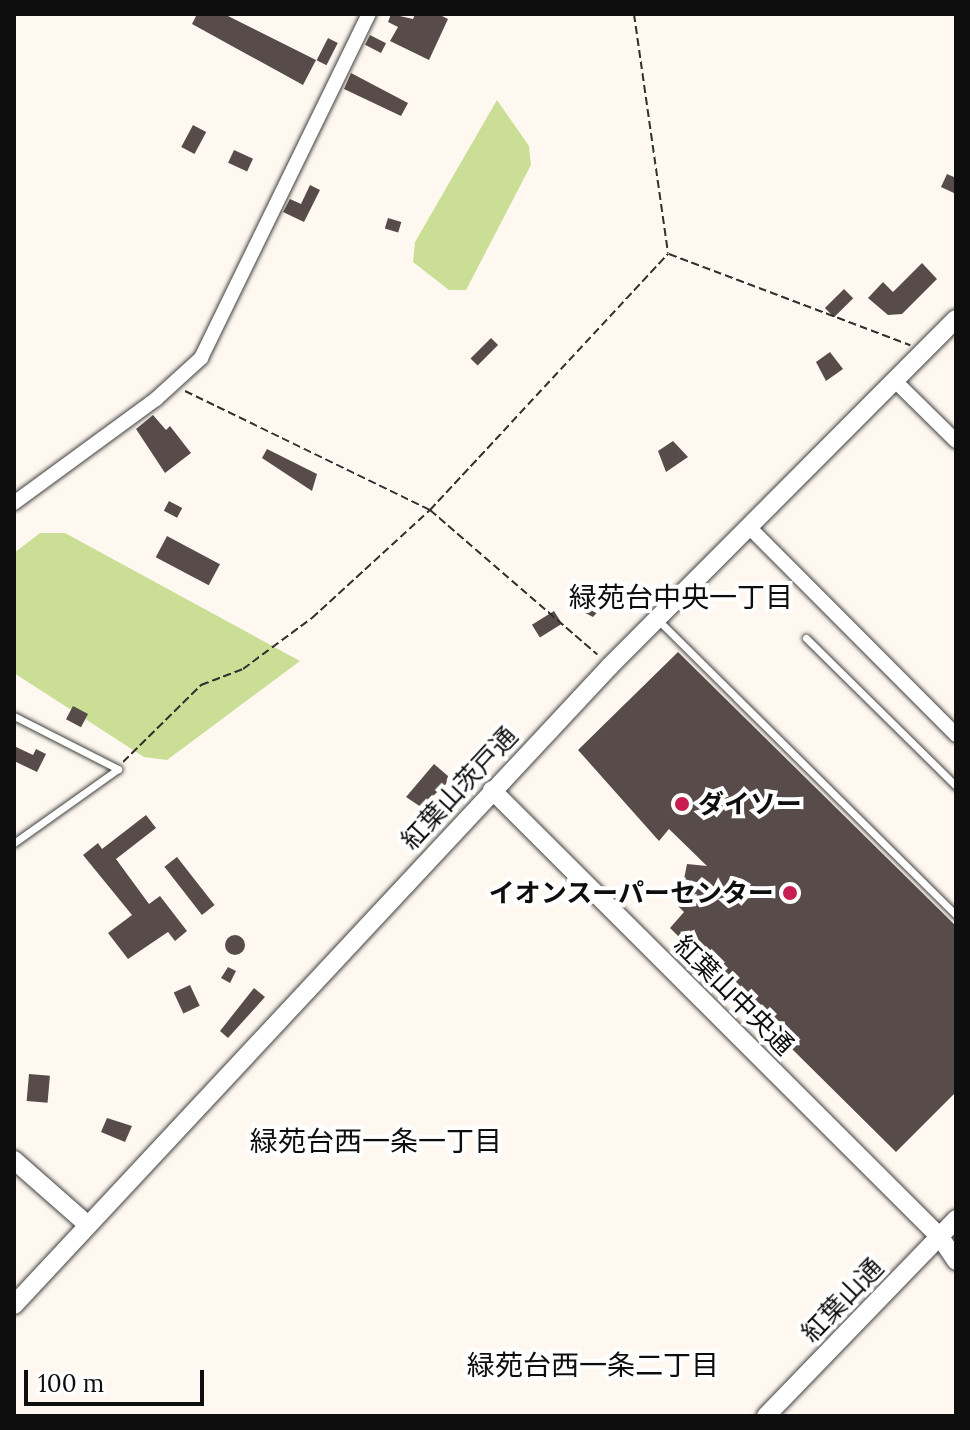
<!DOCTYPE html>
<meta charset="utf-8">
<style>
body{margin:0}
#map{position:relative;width:970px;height:1430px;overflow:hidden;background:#fff8f0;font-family:Lora,"Noto Sans JP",serif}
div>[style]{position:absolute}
.forest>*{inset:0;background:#cade95}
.building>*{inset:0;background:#584c4a;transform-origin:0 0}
.round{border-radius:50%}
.path>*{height:2px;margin-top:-1px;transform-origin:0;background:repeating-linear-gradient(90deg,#303030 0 8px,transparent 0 12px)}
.roads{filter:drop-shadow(0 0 2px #414141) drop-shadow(0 0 2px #414141)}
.service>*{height:7px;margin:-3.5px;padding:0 3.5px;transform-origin:3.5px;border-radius:3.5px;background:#fff}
.minor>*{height:14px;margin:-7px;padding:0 7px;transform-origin:7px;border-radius:7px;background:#fff}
.tertiary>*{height:18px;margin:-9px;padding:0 9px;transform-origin:9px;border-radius:9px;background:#fff}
.dots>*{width:22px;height:22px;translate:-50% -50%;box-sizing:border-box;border:4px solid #fff;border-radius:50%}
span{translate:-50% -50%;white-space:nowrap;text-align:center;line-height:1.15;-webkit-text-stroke:8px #fff;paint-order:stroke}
.street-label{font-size:26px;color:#0e0e0e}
.poi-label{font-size:26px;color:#0e0e0e;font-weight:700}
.left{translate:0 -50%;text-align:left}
.right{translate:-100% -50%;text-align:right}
.neighbourhood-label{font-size:28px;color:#0e0e0e}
.frame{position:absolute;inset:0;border:16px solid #0e0e0e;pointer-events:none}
.scale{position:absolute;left:24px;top:1370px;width:180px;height:36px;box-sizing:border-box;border:4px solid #0e0e0e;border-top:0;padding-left:10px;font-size:24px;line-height:28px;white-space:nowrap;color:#0e0e0e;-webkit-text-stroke:6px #fff;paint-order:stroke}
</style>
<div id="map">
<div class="forest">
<div style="clip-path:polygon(497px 100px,529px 146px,531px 165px,466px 290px,449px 290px,413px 262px,415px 242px)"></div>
<div style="clip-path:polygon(40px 533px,65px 533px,300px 661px,167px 760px,144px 757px,14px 673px,14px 553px)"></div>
</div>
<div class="building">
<div style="clip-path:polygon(197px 14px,224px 14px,316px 60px,303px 85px,192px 24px)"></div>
<div style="clip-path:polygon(391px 14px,413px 19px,415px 14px,438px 14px,448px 19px,429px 60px,390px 41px,398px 27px,388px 22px)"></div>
<div style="left:370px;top:35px;width:18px;height:11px;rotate:27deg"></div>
<div style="left:328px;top:38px;width:11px;height:25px;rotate:27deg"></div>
<div style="clip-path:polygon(351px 73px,408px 103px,401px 116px,344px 89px)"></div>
<div style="left:193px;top:125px;width:15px;height:25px;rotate:28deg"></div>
<div style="left:234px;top:150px;width:21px;height:14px;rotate:25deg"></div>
<div style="clip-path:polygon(947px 174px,956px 178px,956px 194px,941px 187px)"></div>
<div style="clip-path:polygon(310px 185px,320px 190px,304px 222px,283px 212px,290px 199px,301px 204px)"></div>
<div style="left:388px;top:218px;width:14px;height:11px;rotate:17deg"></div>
<div style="clip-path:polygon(922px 263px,937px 279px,902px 314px,888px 315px,868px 298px,883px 282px,893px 292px)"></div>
<div style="left:844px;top:289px;width:13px;height:27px;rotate:45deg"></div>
<div style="left:491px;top:338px;width:10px;height:29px;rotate:45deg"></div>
<div style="clip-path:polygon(830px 352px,843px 369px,826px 381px,816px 362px)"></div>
<div style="clip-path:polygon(153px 415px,166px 430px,170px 426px,191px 453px,165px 473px,136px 429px)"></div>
<div style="clip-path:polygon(673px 441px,688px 457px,666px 472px,658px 451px)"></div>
<div style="clip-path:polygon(267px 449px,317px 474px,312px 491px,262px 458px)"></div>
<div style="left:169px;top:501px;width:15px;height:11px;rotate:28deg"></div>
<div style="left:167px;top:536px;width:60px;height:24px;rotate:28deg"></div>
<div style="clip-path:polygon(583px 591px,601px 608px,593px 617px,570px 605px)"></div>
<div style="left:554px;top:611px;width:15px;height:26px;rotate:58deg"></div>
<div style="clip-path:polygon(678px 652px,956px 926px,956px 1092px,896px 1152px,670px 928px,684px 912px,678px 906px,700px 883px,684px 879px,687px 864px,707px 866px,669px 829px,659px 841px,578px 750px)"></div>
<div style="left:73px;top:706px;width:17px;height:15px;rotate:28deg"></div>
<div style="clip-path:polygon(14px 746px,33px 755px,36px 749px,46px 754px,37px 772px,14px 761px)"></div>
<div style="clip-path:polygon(434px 764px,448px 776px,446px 784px,421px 807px,406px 797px)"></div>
<div style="clip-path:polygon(146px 815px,156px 828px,116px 859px,149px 904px,160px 896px,187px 931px,175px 941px,168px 932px,128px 959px,108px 933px,132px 915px,83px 855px,98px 843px,102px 849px)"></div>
<div style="left:177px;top:857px;width:61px;height:16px;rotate:52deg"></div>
<div class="round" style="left:225px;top:935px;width:20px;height:20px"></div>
<div style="clip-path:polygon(228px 967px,236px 971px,230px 983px,221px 978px)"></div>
<div style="left:190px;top:985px;width:23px;height:18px;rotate:65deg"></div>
<div style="clip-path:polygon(254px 988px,265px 997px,228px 1038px,220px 1031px)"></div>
<div style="left:29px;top:1074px;width:21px;height:27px;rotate:5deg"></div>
<div style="clip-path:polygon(107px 1118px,132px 1126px,125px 1142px,101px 1132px)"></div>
</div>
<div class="path">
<div style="left:634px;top:14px;width:241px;rotate:81.9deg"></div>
<div style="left:669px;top:254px;width:258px;rotate:20.7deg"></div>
<div style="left:185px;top:391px;width:272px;rotate:25.9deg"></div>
<div style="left:430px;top:510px;width:221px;rotate:40.8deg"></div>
<div style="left:123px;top:762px;width:110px;rotate:-44.6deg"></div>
<div style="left:201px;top:685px;width:45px;rotate:-20.9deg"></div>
<div style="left:243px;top:669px;width:86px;rotate:-36.5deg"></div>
<div style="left:312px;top:618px;width:160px;rotate:-42.5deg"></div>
<div style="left:430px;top:510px;width:350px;rotate:-47.1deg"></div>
</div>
<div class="roads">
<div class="service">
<div style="left:657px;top:619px;width:421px;rotate:44.7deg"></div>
<div style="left:806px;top:638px;width:211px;rotate:44.6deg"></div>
<div style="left:14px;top:716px;width:117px;rotate:27deg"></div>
<div style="left:118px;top:769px;width:128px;rotate:144.6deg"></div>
</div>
<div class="minor">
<div style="left:894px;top:380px;width:87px;rotate:44.5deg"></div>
<div style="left:14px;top:503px;width:176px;rotate:-36.2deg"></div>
<div style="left:156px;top:399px;width:61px;rotate:-42.3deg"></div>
<div style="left:201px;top:358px;width:383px;rotate:-64deg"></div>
<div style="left:748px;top:526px;width:295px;rotate:45.1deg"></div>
</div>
<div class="tertiary">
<div style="left:492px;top:790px;width:633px;rotate:44.94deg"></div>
<div style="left:940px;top:1237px;width:29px;rotate:56deg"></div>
<div style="left:14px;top:1160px;width:98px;rotate:41.3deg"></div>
<div style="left:14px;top:1305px;width:874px;rotate:-46.99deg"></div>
<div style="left:610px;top:666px;width:490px;rotate:-45.1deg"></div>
<div style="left:766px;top:1416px;width:274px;rotate:-46deg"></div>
</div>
</div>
<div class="dots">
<div style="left:682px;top:804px;background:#c81d53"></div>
<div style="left:790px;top:893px;background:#c81d53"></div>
</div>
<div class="street-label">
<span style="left:459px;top:788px;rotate:-47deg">紅葉山茨戸通</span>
<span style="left:734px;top:995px;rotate:45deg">紅葉山中央通</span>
<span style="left:842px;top:1300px;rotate:-46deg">紅葉山通</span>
</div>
<div class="poi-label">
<span class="left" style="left:698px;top:804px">ダイソー</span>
<span class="right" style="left:774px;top:893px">イオンスーパーセンター</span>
</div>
<div class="neighbourhood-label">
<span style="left:681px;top:597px">緑苑台中央一丁目</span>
<span style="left:376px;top:1141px">緑苑台西一条一丁目</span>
<span style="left:593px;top:1365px">緑苑台西一条二丁目</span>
</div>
<div class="frame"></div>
<div class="scale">100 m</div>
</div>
